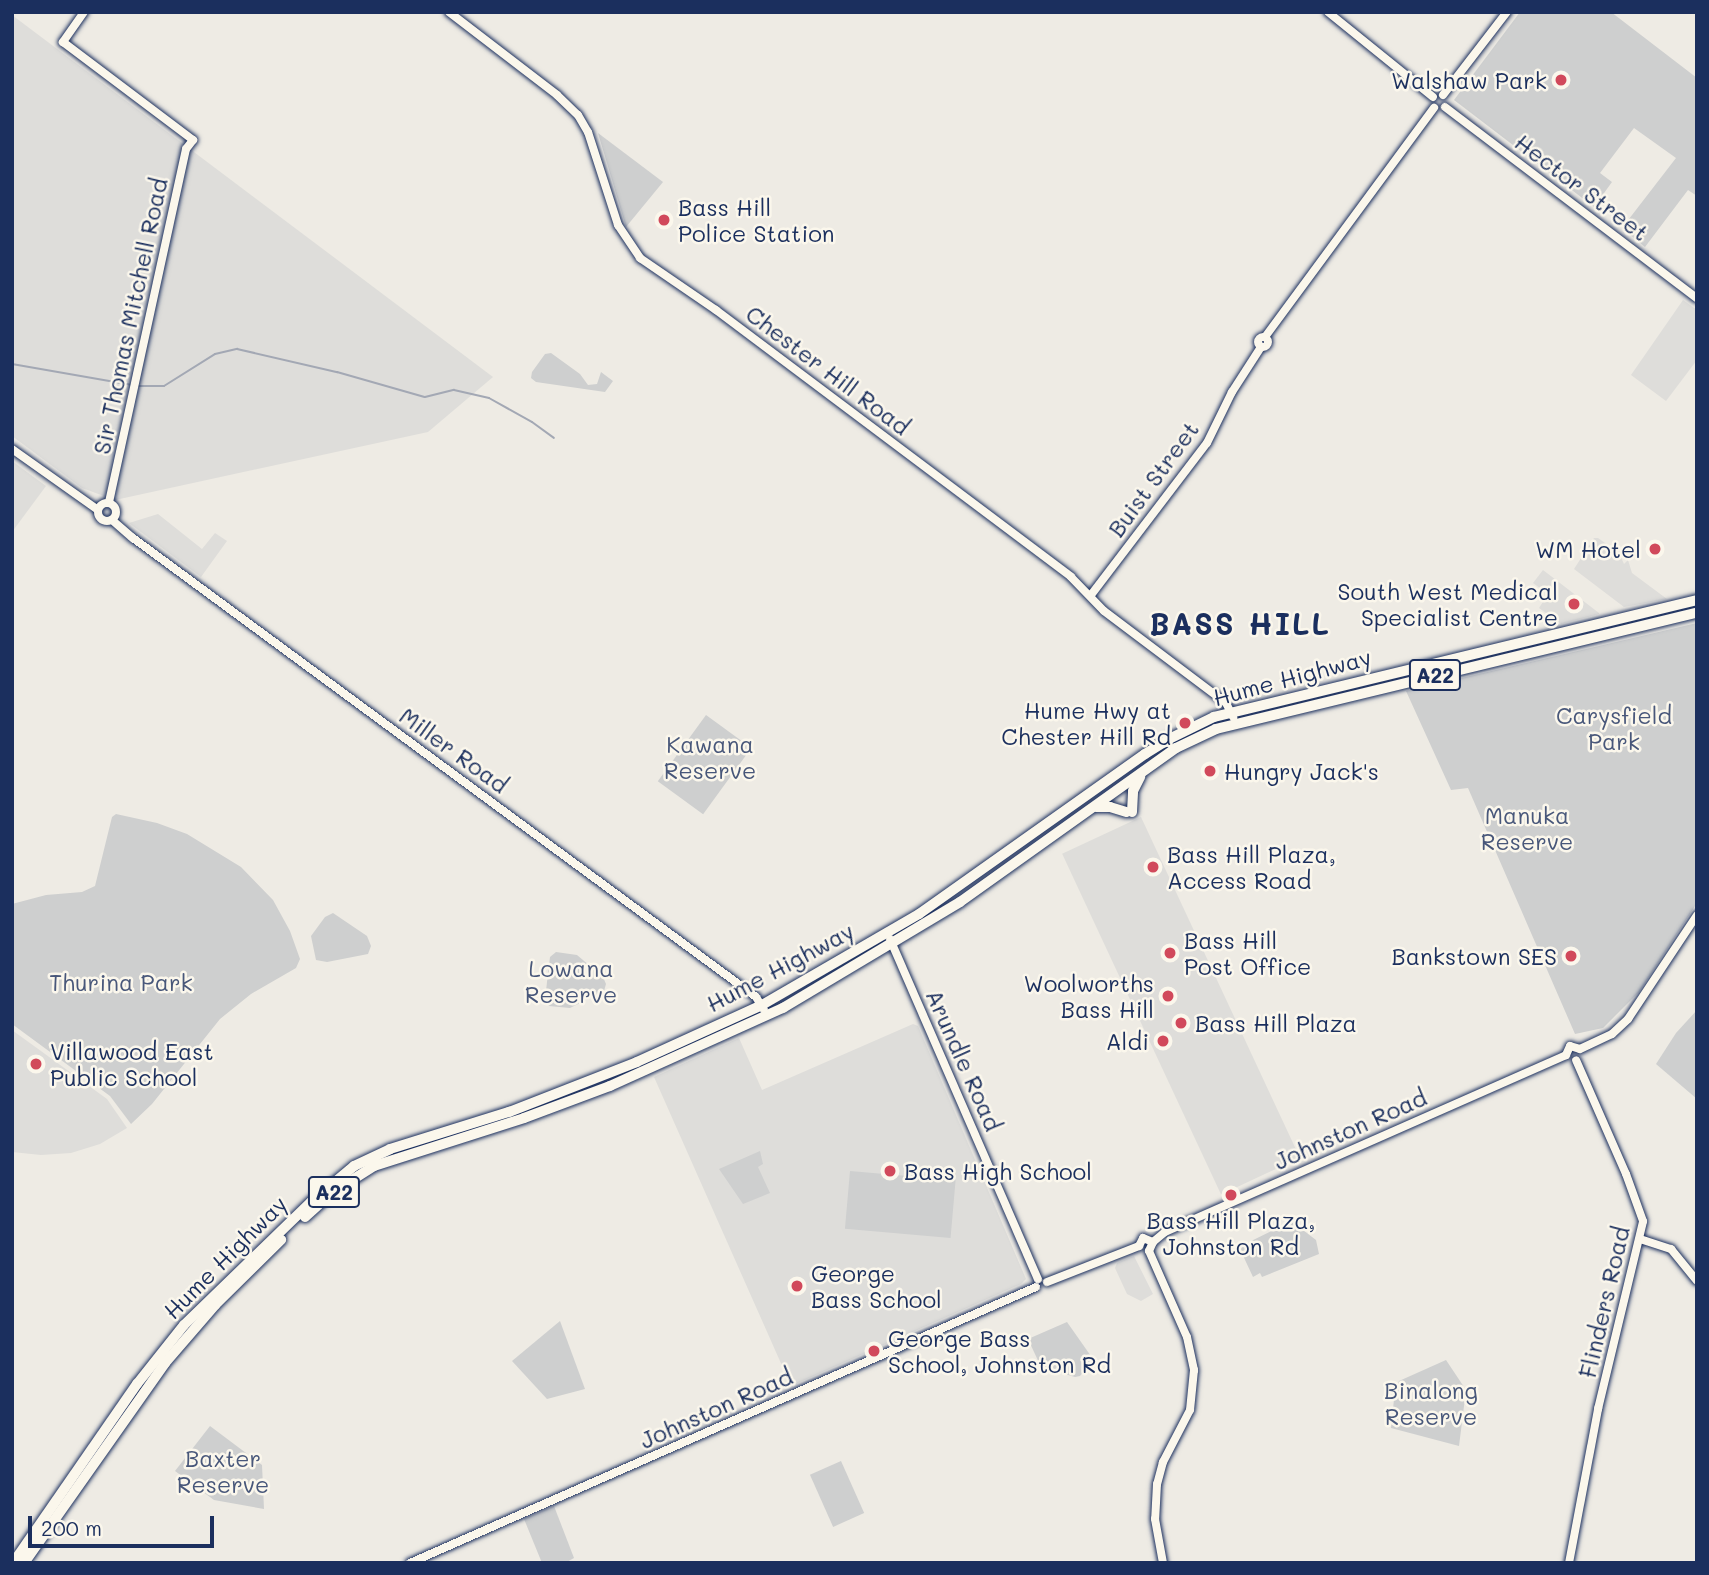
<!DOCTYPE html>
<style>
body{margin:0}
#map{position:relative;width:1709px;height:1575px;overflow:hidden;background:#eeebe4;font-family:Mali,sans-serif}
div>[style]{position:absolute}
.built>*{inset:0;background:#deddda;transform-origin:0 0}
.green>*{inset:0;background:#cecfcf;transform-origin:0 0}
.stream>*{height:2px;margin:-1px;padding:0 1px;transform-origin:1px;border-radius:1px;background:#a3a8b4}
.roads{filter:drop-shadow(0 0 2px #1b2f5e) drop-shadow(0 0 2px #1b2f5e)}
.secondary>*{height:8px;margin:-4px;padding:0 4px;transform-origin:4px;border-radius:4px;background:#fbf7ec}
.secondary>.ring{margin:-4px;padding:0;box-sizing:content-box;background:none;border:8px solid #fbf7ec;border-radius:50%}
.highway>*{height:10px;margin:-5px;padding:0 5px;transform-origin:5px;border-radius:5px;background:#fbf7ec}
.dots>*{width:19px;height:19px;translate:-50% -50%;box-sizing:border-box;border:4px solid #fbf7ec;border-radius:50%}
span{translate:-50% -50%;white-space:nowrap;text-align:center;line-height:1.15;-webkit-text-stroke:5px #fbf7ec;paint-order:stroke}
.shield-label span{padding:2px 5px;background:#fbf7ec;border:2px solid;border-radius:5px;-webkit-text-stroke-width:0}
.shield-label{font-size:21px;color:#1b2f5e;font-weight:700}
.poi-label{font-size:23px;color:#1b2f5e}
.right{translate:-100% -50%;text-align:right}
.left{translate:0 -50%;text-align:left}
.street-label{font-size:23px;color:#1b2f5e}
.park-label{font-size:23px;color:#48577a}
.district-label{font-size:30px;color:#1b2f5e;font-weight:700;letter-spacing:2px}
.frame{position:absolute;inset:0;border:14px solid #1b2f5e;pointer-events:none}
.scale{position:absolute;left:28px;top:1516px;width:186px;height:32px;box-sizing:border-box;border:4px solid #1b2f5e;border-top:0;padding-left:9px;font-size:21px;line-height:24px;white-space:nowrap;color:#1b2f5e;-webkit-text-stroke:5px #fbf7ec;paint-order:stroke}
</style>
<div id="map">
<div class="built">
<div style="clip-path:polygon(12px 15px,493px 377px,428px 432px,115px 500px,82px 488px,12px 436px)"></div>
<div style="clip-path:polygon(1683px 300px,1697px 310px,1697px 360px,1666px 401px,1631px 375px)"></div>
<div style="clip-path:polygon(12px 461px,46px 486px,12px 532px)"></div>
<div style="clip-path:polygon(158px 514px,202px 549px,215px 533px,227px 541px,201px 577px,129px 523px)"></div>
<div style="clip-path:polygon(1594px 538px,1598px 538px,1619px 553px,1624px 564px,1628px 560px,1632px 573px,1667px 599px,1624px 607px,1574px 569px)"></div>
<div style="clip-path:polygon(1543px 570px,1599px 613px,1599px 614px,1561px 624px,1539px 608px,1548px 594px,1533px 583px)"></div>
<div style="left:1141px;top:817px;width:376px;height:87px;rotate:65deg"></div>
<div style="clip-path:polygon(913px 1024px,918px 1026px,1026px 1279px,1021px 1284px,791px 1386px,654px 1077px,739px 1038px,762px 1090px)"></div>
<div style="clip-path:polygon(12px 1030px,107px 1099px,127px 1128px,100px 1144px,71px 1153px,41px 1155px,12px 1152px)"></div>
<div style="clip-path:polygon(1134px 1256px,1153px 1294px,1141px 1301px,1127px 1294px,1115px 1268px,1117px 1263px)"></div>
</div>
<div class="green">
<div style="clip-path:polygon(1520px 12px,1611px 12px,1697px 78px,1697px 196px,1688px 190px,1645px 247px,1622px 228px,1676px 158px,1634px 128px,1600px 173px,1612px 182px,1594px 207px,1454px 100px)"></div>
<div style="clip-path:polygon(598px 133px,663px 182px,626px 227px)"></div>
<div style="clip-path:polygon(551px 353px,580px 374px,588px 385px,597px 384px,601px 372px,613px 381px,605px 392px,536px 382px,531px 378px,532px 372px,545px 354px)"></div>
<div style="clip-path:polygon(1697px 623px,1697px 903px,1639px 992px,1603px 1028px,1575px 1034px,1468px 788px,1451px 790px,1406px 691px)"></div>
<div style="left:706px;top:715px;width:56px;height:82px;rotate:36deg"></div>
<div style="clip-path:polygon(116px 814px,157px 823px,187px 834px,241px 867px,273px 900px,290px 931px,300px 959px,296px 968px,251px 994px,220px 1019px,152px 1104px,131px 1124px,110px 1096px,12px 1024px,12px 904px,46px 895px,82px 892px,95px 886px,112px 817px)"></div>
<div style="clip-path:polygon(333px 913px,367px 936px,371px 946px,368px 954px,327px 962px,316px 960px,311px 936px,325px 917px)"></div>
<div style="clip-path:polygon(556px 952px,577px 955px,603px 977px,606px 984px,604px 991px,570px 1008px,549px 1006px,545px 999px,550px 957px)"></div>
<div style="clip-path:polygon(1697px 1010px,1697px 1099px,1656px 1064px,1676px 1033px)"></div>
<div style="clip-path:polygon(760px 1151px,763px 1164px,758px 1167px,770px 1193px,743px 1204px,719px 1169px)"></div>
<div style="left:850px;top:1171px;width:106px;height:58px;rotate:5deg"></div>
<div style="clip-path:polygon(1296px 1219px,1299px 1227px,1316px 1240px,1319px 1254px,1262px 1277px,1260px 1273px,1253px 1277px,1239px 1247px)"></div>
<div style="clip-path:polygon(560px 1321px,585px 1389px,547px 1399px,512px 1361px)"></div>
<div style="clip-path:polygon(1067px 1322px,1093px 1359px,1080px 1376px,1075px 1377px,1041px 1367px,1028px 1339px)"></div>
<div style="clip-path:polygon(1446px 1360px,1466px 1390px,1459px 1446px,1391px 1428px,1395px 1390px,1399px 1381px)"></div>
<div style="clip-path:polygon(210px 1426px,262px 1465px,264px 1509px,214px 1500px,175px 1471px)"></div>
<div style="left:841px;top:1461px;width:57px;height:34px;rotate:66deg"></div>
<div style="clip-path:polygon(554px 1506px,574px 1558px,565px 1563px,542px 1563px,524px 1519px)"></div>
</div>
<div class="stream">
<div style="left:12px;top:364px;width:122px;rotate:9.9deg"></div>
<div style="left:138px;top:386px;width:26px"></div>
<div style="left:164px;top:386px;width:60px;rotate:-32.1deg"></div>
<div style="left:215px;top:354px;width:23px;rotate:-13deg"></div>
<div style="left:237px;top:349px;width:103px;rotate:13deg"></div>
<div style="left:337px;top:372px;width:91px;rotate:15.9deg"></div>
<div style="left:425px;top:397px;width:30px;rotate:-14deg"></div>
<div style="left:454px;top:390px;width:36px;rotate:13deg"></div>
<div style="left:489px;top:398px;width:49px;rotate:29.2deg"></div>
<div style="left:532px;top:422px;width:27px;rotate:36deg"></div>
</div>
<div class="roads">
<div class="secondary">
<div style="left:84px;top:12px;width:37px;rotate:125deg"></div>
<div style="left:63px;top:42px;width:163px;rotate:37deg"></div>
<div style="left:193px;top:140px;width:11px;rotate:128deg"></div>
<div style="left:186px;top:149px;width:362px;rotate:102.3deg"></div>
<div style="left:449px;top:12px;width:136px;rotate:37.5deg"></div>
<div style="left:557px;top:95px;width:29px;rotate:44deg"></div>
<div style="left:578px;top:115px;width:20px;rotate:60deg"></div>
<div style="left:588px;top:132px;width:98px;rotate:72.1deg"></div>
<div style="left:618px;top:225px;width:40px;rotate:56deg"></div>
<div style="left:640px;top:258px;width:92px;rotate:34.4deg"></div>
<div style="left:716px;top:310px;width:444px;rotate:36.9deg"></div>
<div style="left:1071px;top:577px;width:47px;rotate:45.9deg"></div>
<div style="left:1104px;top:611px;width:153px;rotate:37deg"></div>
<div style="left:1226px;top:703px;width:16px;rotate:63deg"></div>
<div style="left:1328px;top:12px;width:135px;rotate:39deg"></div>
<div style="left:1443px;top:95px;width:105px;rotate:-52.4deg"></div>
<div style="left:1445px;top:107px;width:316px;rotate:37.2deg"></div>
<div class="ring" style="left:1258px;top:337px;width:2px;height:2px"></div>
<div style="left:1265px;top:337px;width:285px;rotate:-53.6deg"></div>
<div style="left:12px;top:449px;width:105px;rotate:35.3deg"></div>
<div class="ring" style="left:98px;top:503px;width:10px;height:10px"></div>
<div style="left:112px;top:520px;width:28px;rotate:41deg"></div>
<div style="left:133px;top:538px;width:774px;rotate:36.38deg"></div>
<div style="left:756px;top:997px;width:15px;rotate:58deg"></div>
<div style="left:1091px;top:595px;width:191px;rotate:-52.7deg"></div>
<div style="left:1207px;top:443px;width:57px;rotate:-63.9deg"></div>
<div style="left:1232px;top:392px;width:54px;rotate:-57.2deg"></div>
<div style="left:890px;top:939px;width:371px;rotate:66.5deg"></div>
<div style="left:1580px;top:1049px;width:35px;rotate:-25deg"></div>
<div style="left:1612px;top:1034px;width:22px;rotate:-43deg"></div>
<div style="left:1628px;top:1019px;width:125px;rotate:-56.4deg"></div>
<div style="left:1566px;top:1055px;width:10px;rotate:-66deg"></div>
<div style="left:1570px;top:1046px;width:10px;rotate:17deg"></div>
<div style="left:1640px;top:1239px;width:33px;rotate:18deg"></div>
<div style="left:1671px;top:1249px;width:41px;rotate:50.9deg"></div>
<div style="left:1139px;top:1246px;width:9px;rotate:-63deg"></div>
<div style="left:1143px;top:1238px;width:11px;rotate:22deg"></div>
<div style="left:1149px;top:1251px;width:10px;rotate:-66deg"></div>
<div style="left:1153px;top:1242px;width:16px;rotate:-40deg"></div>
<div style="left:1165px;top:1232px;width:438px;rotate:-23.8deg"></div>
<div style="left:1149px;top:1251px;width:94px;rotate:66.2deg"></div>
<div style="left:1187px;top:1337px;width:34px;rotate:78deg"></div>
<div style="left:1194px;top:1370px;width:40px;rotate:95.7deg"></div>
<div style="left:1190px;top:1410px;width:59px;rotate:117.4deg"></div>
<div style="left:1163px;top:1462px;width:23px;rotate:105deg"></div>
<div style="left:1157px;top:1484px;width:35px;rotate:93deg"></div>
<div style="left:1155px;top:1519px;width:45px;rotate:79.7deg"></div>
<div style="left:1047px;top:1282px;width:99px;rotate:-21.4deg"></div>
<div style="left:410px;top:1563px;width:684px;rotate:-23.79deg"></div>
<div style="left:1569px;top:1563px;width:157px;rotate:-79.3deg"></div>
<div style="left:1598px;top:1409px;width:193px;rotate:-76.5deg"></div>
<div style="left:1643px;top:1221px;width:50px;rotate:-109.9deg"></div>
<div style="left:1626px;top:1174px;width:124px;rotate:-113.7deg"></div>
</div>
<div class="highway">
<div style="left:1096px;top:807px;width:14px"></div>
<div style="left:1110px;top:807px;width:17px;rotate:17deg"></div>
<div style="left:1132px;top:812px;width:21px;rotate:-87deg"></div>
<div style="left:1133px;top:791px;width:16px;rotate:-63deg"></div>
<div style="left:305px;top:1217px;width:38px;rotate:-42deg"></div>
<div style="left:333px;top:1192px;width:49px;rotate:-32.4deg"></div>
<div style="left:374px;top:1166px;width:157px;rotate:-17.7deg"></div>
<div style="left:524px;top:1118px;width:92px;rotate:-20.4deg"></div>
<div style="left:610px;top:1086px;width:190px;rotate:-24.3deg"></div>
<div style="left:783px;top:1008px;width:206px;rotate:-30.9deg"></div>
<div style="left:960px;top:902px;width:265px;rotate:-35.5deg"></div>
<div style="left:1176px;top:748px;width:44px;rotate:-25.4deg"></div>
<div style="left:1216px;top:729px;width:495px;rotate:-13.6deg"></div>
<div style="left:13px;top:1563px;width:218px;rotate:-55.3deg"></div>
<div style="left:137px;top:1384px;width:75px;rotate:-51.5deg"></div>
<div style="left:184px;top:1325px;width:177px;rotate:-44.1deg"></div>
<div style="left:311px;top:1202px;width:56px;rotate:-39.9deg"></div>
<div style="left:354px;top:1166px;width:40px;rotate:-25deg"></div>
<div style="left:390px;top:1149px;width:125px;rotate:-17.3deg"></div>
<div style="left:509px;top:1112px;width:137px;rotate:-21.3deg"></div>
<div style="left:637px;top:1062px;width:137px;rotate:-24.5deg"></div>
<div style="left:762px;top:1005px;width:181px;rotate:-30.1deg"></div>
<div style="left:919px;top:914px;width:277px;rotate:-35.3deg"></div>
<div style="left:1145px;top:754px;width:28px;rotate:-32deg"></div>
<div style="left:1169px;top:739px;width:50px;rotate:-26.1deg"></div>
<div style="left:1214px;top:717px;width:497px;rotate:-13.6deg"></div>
<div style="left:24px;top:1563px;width:245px;rotate:-54.8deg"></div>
<div style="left:165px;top:1363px;width:77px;rotate:-49.2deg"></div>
<div style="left:215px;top:1305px;width:93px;rotate:-44.6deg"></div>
</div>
</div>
<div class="dots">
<div style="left:1561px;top:80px;background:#d1495b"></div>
<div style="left:664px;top:220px;background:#d1495b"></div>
<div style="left:1655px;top:549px;background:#d1495b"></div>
<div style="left:1574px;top:604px;background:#d1495b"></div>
<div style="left:1185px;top:723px;background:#d1495b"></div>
<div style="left:1210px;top:771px;background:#d1495b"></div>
<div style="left:1153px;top:867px;background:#d1495b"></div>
<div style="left:1170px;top:953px;background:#d1495b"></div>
<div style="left:1571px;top:956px;background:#d1495b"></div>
<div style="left:1168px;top:996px;background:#d1495b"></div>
<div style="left:1181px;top:1023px;background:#d1495b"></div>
<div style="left:1163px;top:1041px;background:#d1495b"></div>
<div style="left:36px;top:1064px;background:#d1495b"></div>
<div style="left:890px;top:1171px;background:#d1495b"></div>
<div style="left:1231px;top:1195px;background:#d1495b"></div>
<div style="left:797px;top:1286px;background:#d1495b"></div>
<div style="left:874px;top:1351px;background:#d1495b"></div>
</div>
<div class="shield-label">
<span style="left:1435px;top:675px">A22</span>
<span style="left:334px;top:1192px">A22</span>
</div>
<div class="poi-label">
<span class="right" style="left:1547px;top:80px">Walshaw Park</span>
<span class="left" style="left:678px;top:220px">Bass Hill<br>Police Station</span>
<span class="right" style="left:1641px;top:549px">WM Hotel</span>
<span class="right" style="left:1558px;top:604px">South West Medical<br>Specialist Centre</span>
<span class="right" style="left:1171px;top:723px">Hume Hwy at<br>Chester Hill Rd</span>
<span class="left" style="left:1224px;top:771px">Hungry Jack's</span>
<span class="left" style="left:1167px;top:867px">Bass Hill Plaza,<br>Access Road</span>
<span class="left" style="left:1184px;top:953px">Bass Hill<br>Post Office</span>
<span class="right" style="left:1557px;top:956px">Bankstown SES</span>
<span class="right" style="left:1154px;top:996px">Woolworths<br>Bass Hill</span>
<span class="left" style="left:1195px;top:1023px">Bass Hill Plaza</span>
<span class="right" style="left:1149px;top:1041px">Aldi</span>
<span class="left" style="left:50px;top:1064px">Villawood East<br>Public School</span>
<span class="left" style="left:904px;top:1171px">Bass High School</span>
<span style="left:1231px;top:1233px">Bass Hill Plaza,<br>Johnston Rd</span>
<span class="left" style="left:811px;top:1286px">George<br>Bass School</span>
<span class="left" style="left:888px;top:1351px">George Bass<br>School, Johnston Rd</span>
</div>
<div class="street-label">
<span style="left:1582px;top:187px;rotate:37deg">Hector Street</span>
<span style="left:130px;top:316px;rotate:-78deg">Sir Thomas Mitchell Road</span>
<span style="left:828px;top:370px;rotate:37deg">Chester Hill Road</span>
<span style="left:1153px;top:479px;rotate:-54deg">Buist Street</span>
<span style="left:1292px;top:677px;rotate:-15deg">Hume Highway</span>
<span style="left:454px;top:750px;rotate:36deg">Miller Road</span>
<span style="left:780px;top:967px;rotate:-28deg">Hume Highway</span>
<span style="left:964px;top:1060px;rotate:66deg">Arundle Road</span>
<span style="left:1350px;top:1129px;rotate:-24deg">Johnston Road</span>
<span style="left:225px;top:1257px;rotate:-45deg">Hume Highway</span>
<span style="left:1604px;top:1302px;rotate:-77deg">Flinders Road</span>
<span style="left:716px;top:1408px;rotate:-24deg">Johnston Road</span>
</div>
<div class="park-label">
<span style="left:1614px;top:728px">Carysfield<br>Park</span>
<span style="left:710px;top:757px">Kawana<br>Reserve</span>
<span style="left:1527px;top:828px">Manuka<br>Reserve</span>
<span style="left:571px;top:981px">Lowana<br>Reserve</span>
<span style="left:121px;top:982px">Thurina Park</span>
<span style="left:1431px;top:1403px">Binalong<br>Reserve</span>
<span style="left:223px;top:1471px">Baxter<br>Reserve</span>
</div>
<div class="district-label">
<span style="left:1240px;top:623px">BASS HILL</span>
</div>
<div class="frame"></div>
<div class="scale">200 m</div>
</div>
